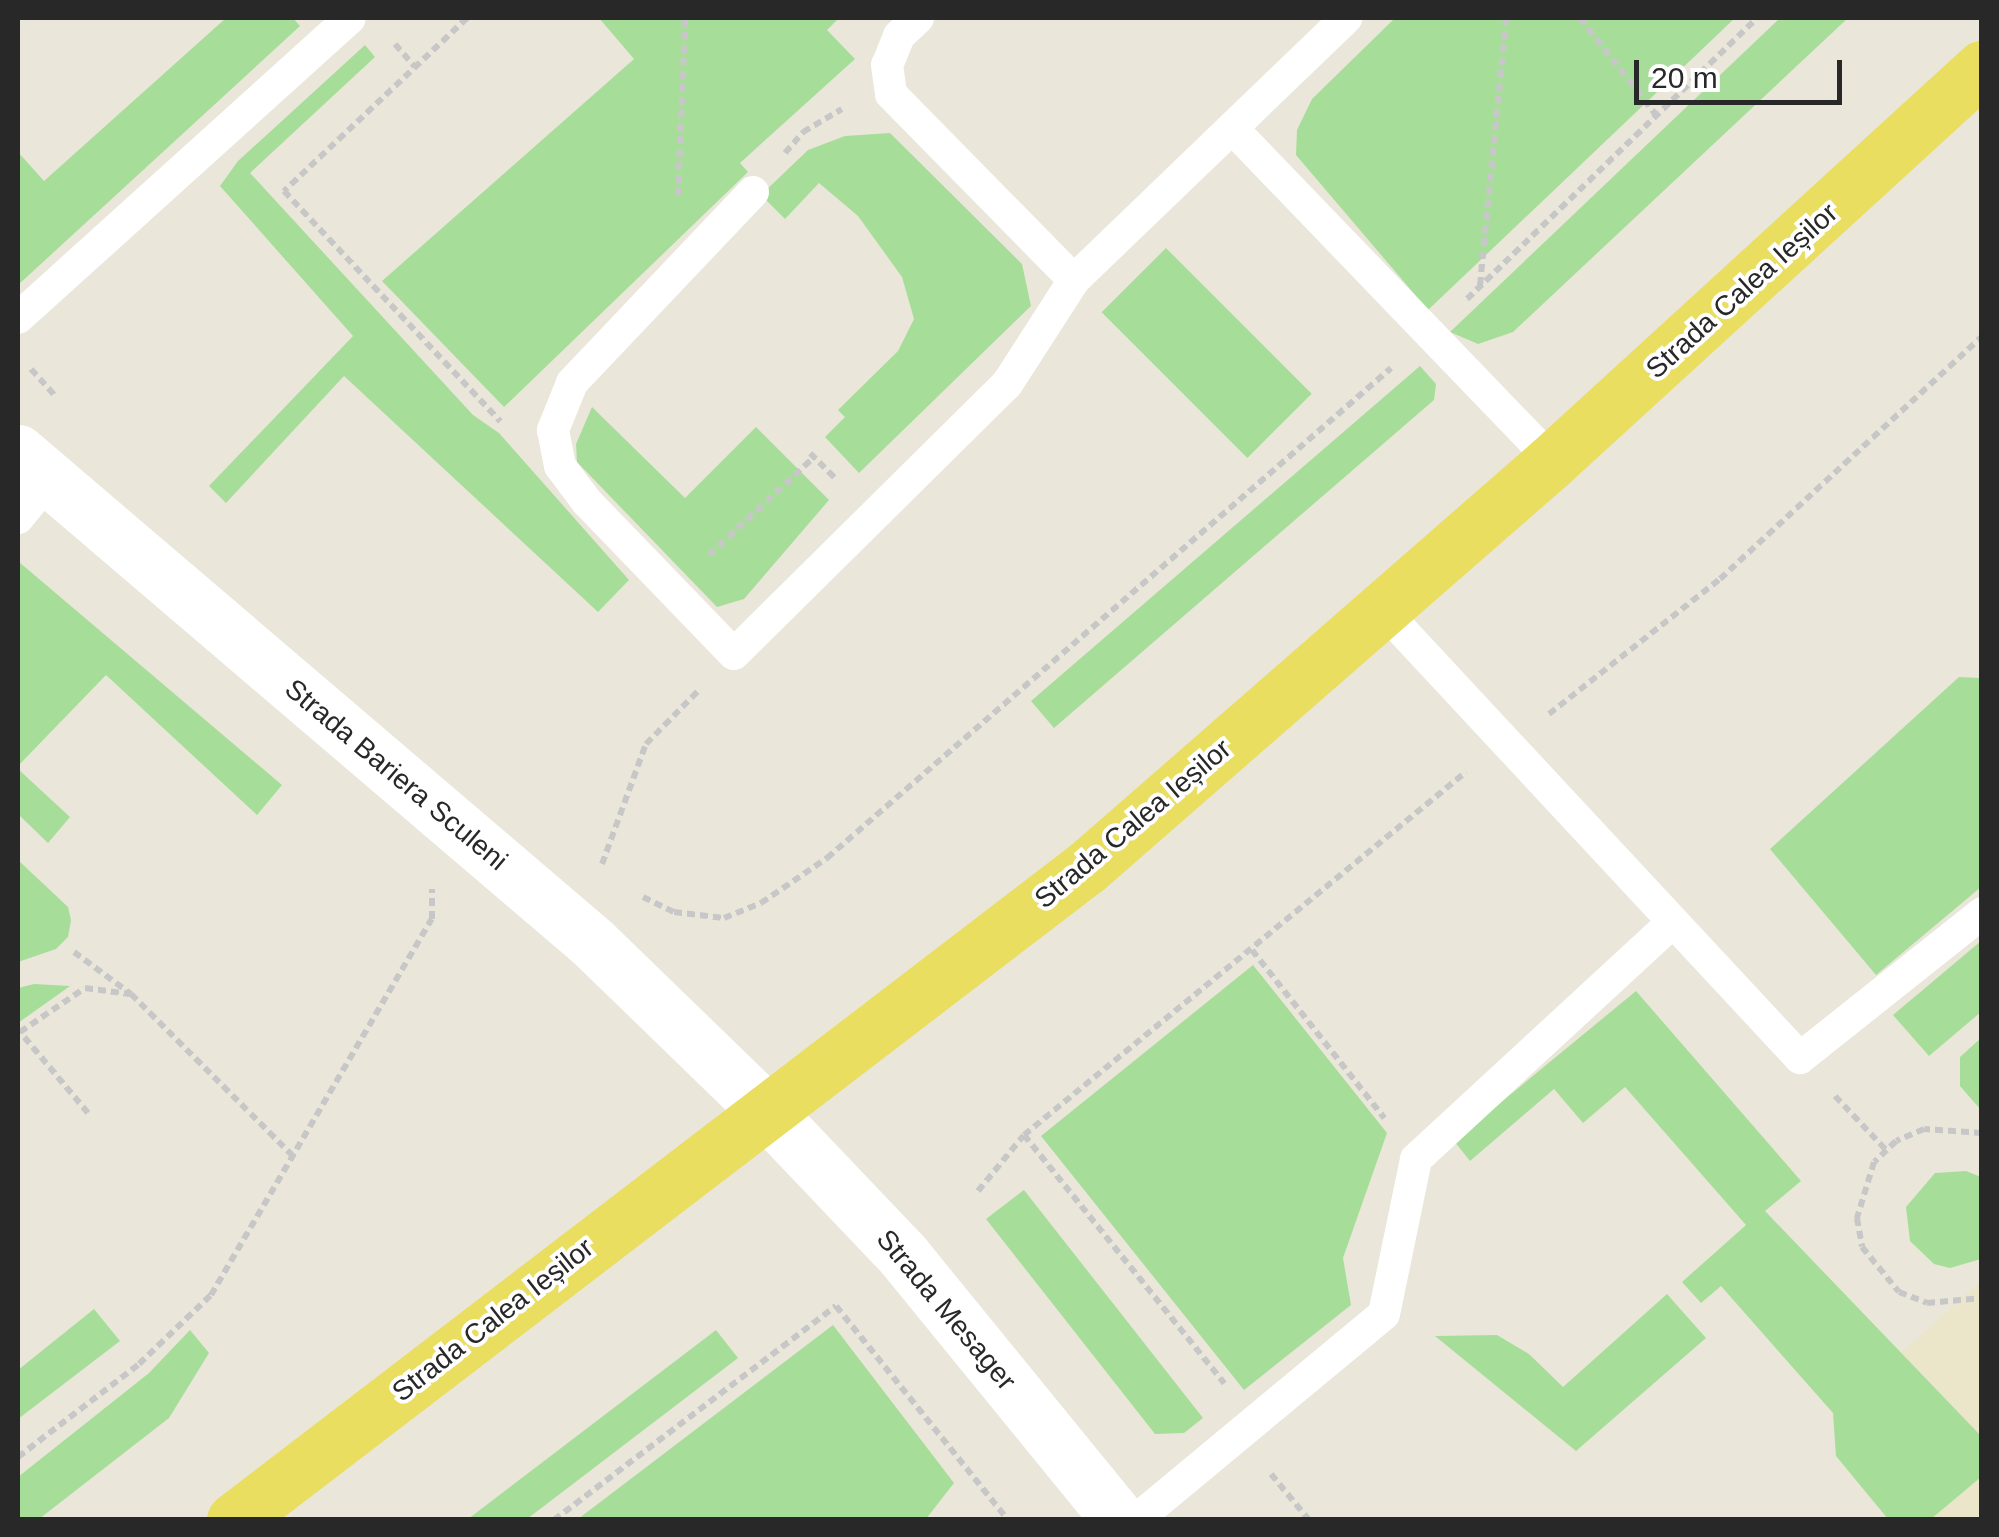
<!DOCTYPE html>
<meta charset="utf-8">
<style>
body{margin:0}
#map{position:relative;width:1999px;height:1537px;overflow:hidden;background:#eae6da;font-family:Helvetica,sans-serif}
div>[style]{position:absolute}
.education>*{inset:0;background:#ebe5ca}
.green>*{inset:0;background:#a6de99;transform-origin:0 0}
.path>*{height:6px;margin-top:-3px;transform-origin:0;background:repeating-linear-gradient(90deg,#c7c7c7 0 8px,transparent 0 13px)}
.lane>*{height:32px;margin:-16px;padding:0 16px;transform-origin:16px;border-radius:16px;background:#fff}
.secondary>*{height:55px;margin:-27.5px;padding:0 27.5px;transform-origin:27.5px;border-radius:27.5px;background:#fff}
.primary>*{height:55px;margin:-27.5px;padding:0 27.5px;transform-origin:27.5px;border-radius:27.5px;background:#e9de60}
span{translate:-50% -50%;white-space:nowrap;text-align:center;line-height:1.15;-webkit-text-stroke:8px #fff;paint-order:stroke}
.street-label{font-size:28px;color:#282828}
.frame{position:absolute;inset:0;border:20px solid #282828;pointer-events:none}
.scale{position:absolute;left:1634px;top:60px;width:208px;height:45px;box-sizing:border-box;border:5px solid #282828;border-top:0;padding-left:12px;font-size:30px;line-height:35px;white-space:nowrap;color:#282828;-webkit-text-stroke:8px #fff;paint-order:stroke}
</style>
<div id="map">
<div class="education">
<div style="clip-path:polygon(1981px 1281px,1981px 1519px,1888px 1519px,1836px 1456px,1834px 1413px)"></div>
</div>
<div class="green">
<div style="clip-path:polygon(226px 18px,293px 18px,300px 26px,18px 285px,18px 152px,44px 181px)"></div>
<div style="clip-path:polygon(599px 18px,839px 18px,827px 30px,855px 59px,740px 163px,748px 172px,504px 407px,382px 281px,634px 59px)"></div>
<div style="clip-path:polygon(1395px 18px,1735px 18px,1428px 310px,1296px 155px,1297px 130px,1312px 99px)"></div>
<div style="clip-path:polygon(1780px 18px,1848px 18px,1513px 332px,1478px 344px,1450px 332px)"></div>
<div style="clip-path:polygon(365px 45px,375px 57px,250px 173px,473px 415px,499px 433px,629px 580px,598px 612px,344px 376px,226px 503px,209px 486px,353px 336px,220px 186px,238px 161px)"></div>
<div style="clip-path:polygon(890px 133px,1022px 264px,1031px 306px,859px 473px,825px 437px,845px 417px,838px 410px,898px 351px,914px 319px,902px 277px,858px 216px,819px 183px,785px 219px,761px 195px,808px 150px,845px 136px)"></div>
<div style="left:1166px;top:248px;width:206px;height:91px;rotate:45deg"></div>
<div style="clip-path:polygon(1420px 366px,1436px 384px,1434px 400px,1054px 728px,1031px 701px)"></div>
<div style="clip-path:polygon(592px 407px,685px 498px,756px 427px,829px 500px,744px 599px,717px 607px,577px 462px,576px 444px)"></div>
<div style="clip-path:polygon(19px 562px,282px 785px,257px 815px,106px 675px,18px 766px)"></div>
<div style="clip-path:polygon(1959px 677px,1981px 678px,1981px 887px,1876px 975px,1770px 849px)"></div>
<div style="clip-path:polygon(18px 769px,70px 817px,48px 843px,18px 814px)"></div>
<div style="clip-path:polygon(18px 860px,68px 907px,71px 920px,68px 937px,56px 949px,18px 962px)"></div>
<div style="clip-path:polygon(1981px 941px,1981px 1012px,1929px 1056px,1893px 1015px)"></div>
<div style="clip-path:polygon(1253px 965px,1387px 1133px,1343px 1258px,1351px 1305px,1244px 1390px,1041px 1136px)"></div>
<div style="clip-path:polygon(34px 984px,70px 986px,18px 1023px,18px 988px)"></div>
<div style="clip-path:polygon(1636px 991px,1801px 1181px,1765px 1211px,1981px 1436px,1981px 1477px,1931px 1519px,1888px 1519px,1836px 1456px,1833px 1413px,1721px 1286px,1701px 1303px,1682px 1282px,1746px 1225px,1625px 1087px,1583px 1123px,1554px 1089px,1470px 1161px,1454px 1141px)"></div>
<div style="clip-path:polygon(1981px 1038px,1981px 1110px,1960px 1086px,1960px 1057px)"></div>
<div style="clip-path:polygon(1966px 1171px,1981px 1177px,1981px 1259px,1950px 1268px,1934px 1264px,1910px 1241px,1906px 1207px,1935px 1173px)"></div>
<div style="clip-path:polygon(1024px 1190px,1203px 1418px,1184px 1433px,1155px 1434px,986px 1219px)"></div>
<div style="clip-path:polygon(1667px 1294px,1706px 1338px,1576px 1451px,1435px 1336px,1497px 1335px,1529px 1354px,1563px 1387px)"></div>
<div style="clip-path:polygon(94px 1309px,120px 1341px,18px 1419px,18px 1370px)"></div>
<div style="clip-path:polygon(833px 1325px,954px 1483px,926px 1519px,578px 1519px)"></div>
<div style="clip-path:polygon(190px 1330px,209px 1353px,169px 1418px,39px 1519px,18px 1519px,18px 1477px,149px 1373px)"></div>
<div style="clip-path:polygon(716px 1330px,738px 1358px,527px 1519px,468px 1519px)"></div>
</div>
<div class="path">
<div style="left:467px;top:18px;width:252px;rotate:136.6deg"></div>
<div style="left:284px;top:191px;width:316px;rotate:46.8deg"></div>
<div style="left:1580px;top:18px;width:123px;rotate:51.9deg"></div>
<div style="left:395px;top:44px;width:30px;rotate:49deg"></div>
<div style="left:785px;top:153px;width:28px;rotate:-49deg"></div>
<div style="left:803px;top:132px;width:45px;rotate:-30.5deg"></div>
<div style="left:678px;top:196px;width:178px;rotate:-87.7deg"></div>
<div style="left:1480px;top:285px;width:268px;rotate:-84.4deg"></div>
<div style="left:1467px;top:299px;width:404px;rotate:-44.1deg"></div>
<div style="left:31px;top:369px;width:38px;rotate:48deg"></div>
<div style="left:810px;top:453px;width:38px;rotate:45deg"></div>
<div style="left:709px;top:555px;width:144px;rotate:-43deg"></div>
<div style="left:1549px;top:714px;width:218px;rotate:-38.3deg"></div>
<div style="left:1720px;top:579px;width:357px;rotate:-42.8deg"></div>
<div style="left:602px;top:864px;width:128px;rotate:-69.9deg"></div>
<div style="left:646px;top:744px;width:74px;rotate:-45.5deg"></div>
<div style="left:643px;top:897px;width:34px;rotate:26deg"></div>
<div style="left:674px;top:912px;width:50px;rotate:6.8deg"></div>
<div style="left:724px;top:918px;width:40px;rotate:-22deg"></div>
<div style="left:761px;top:903px;width:80px;rotate:-34.3deg"></div>
<div style="left:827px;top:858px;width:747px;rotate:-40.98deg"></div>
<div style="left:1252px;top:950px;width:214px;rotate:51.8deg"></div>
<div style="left:74px;top:952px;width:71px;rotate:36.4deg"></div>
<div style="left:131px;top:994px;width:232px;rotate:45deg"></div>
<div style="left:1835px;top:1096px;width:74px;rotate:46.6deg"></div>
<div style="left:88px;top:1113px;width:106px;rotate:-130deg"></div>
<div style="left:20px;top:1032px;width:78px;rotate:-34.1deg"></div>
<div style="left:85px;top:988px;width:45px;rotate:7.6deg"></div>
<div style="left:1982px;top:1133px;width:58px;rotate:-176.1deg"></div>
<div style="left:1924px;top:1129px;width:30px;rotate:157deg"></div>
<div style="left:1896px;top:1141px;width:30px;rotate:136deg"></div>
<div style="left:1874px;top:1162px;width:59px;rotate:106.9deg"></div>
<div style="left:1857px;top:1218px;width:29px;rotate:80deg"></div>
<div style="left:1862px;top:1247px;width:58px;rotate:50.6deg"></div>
<div style="left:1899px;top:1292px;width:30px;rotate:21deg"></div>
<div style="left:1927px;top:1303px;width:55px;rotate:-5.2deg"></div>
<div style="left:1024px;top:1135px;width:319px;rotate:51.1deg"></div>
<div style="left:978px;top:1191px;width:72px;rotate:-50.6deg"></div>
<div style="left:1024px;top:1135px;width:572px;rotate:-39.4deg"></div>
<div style="left:18px;top:1457px;width:153px;rotate:-37.5deg"></div>
<div style="left:139px;top:1364px;width:100px;rotate:-43.8deg"></div>
<div style="left:211px;top:1295px;width:436px;rotate:-59.6deg"></div>
<div style="left:432px;top:919px;width:30px;rotate:-90deg"></div>
<div style="left:1271px;top:1474px;width:60px;rotate:50.4deg"></div>
<div style="left:554px;top:1520px;width:354px;rotate:-37.2deg"></div>
<div style="left:836px;top:1306px;width:275px;rotate:51.2deg"></div>
</div>
<div class="lane">
<div style="left:918px;top:18px;width:26px;rotate:137deg"></div>
<div style="left:899px;top:36px;width:31px;rotate:112deg"></div>
<div style="left:887px;top:65px;width:29px;rotate:82deg"></div>
<div style="left:891px;top:94px;width:261px;rotate:45.5deg"></div>
<div style="left:1232px;top:128px;width:462px;rotate:46.1deg"></div>
<div style="left:753px;top:192px;width:263px;rotate:133.5deg"></div>
<div style="left:572px;top:383px;width:51px;rotate:112deg"></div>
<div style="left:553px;top:430px;width:37px;rotate:79deg"></div>
<div style="left:560px;top:466px;width:45px;rotate:53.1deg"></div>
<div style="left:587px;top:502px;width:211px;rotate:46deg"></div>
<div style="left:734px;top:654px;width:384px;rotate:-44.7deg"></div>
<div style="left:1007px;top:384px;width:124px;rotate:-57.2deg"></div>
<div style="left:1074px;top:280px;width:378px;rotate:-43.9deg"></div>
<div style="left:18px;top:318px;width:447px;rotate:-42.1deg"></div>
<div style="left:18px;top:518px;width:50px;rotate:-50.6deg"></div>
<div style="left:1383px;top:610px;width:612px;rotate:47.05deg"></div>
<div style="left:1800px;top:1058px;width:233px;rotate:-38.5deg"></div>
<div style="left:1136px;top:1520px;width:322px;rotate:-39.7deg"></div>
<div style="left:1384px;top:1314px;width:158px;rotate:-78.3deg"></div>
<div style="left:1416px;top:1159px;width:348px;rotate:-42.7deg"></div>
</div>
<div class="secondary">
<div style="left:18px;top:452px;width:756px;rotate:40.49deg"></div>
<div style="left:593px;top:943px;width:238px;rotate:44.1deg"></div>
<div style="left:764px;top:1109px;width:202px;rotate:46.4deg"></div>
<div style="left:903px;top:1255px;width:342px;rotate:50.8deg"></div>
</div>
<div class="primary">
<div style="left:234px;top:1520px;width:1074px;rotate:-37.44deg"></div>
<div style="left:1087px;top:867px;width:617px;rotate:-41.12deg"></div>
<div style="left:1552px;top:461px;width:583px;rotate:-42.43deg"></div>
</div>
<div class="street-label">
<span style="left:1742px;top:291px;rotate:-42deg">Strada Calea Ieșilor</span>
<span style="left:396px;top:775px;rotate:40deg">Strada Bariera Sculeni</span>
<span style="left:1133px;top:824px;rotate:-40deg">Strada Calea Ieșilor</span>
<span style="left:946px;top:1310px;rotate:50deg">Strada Mesager</span>
<span style="left:493px;top:1320px;rotate:-38deg">Strada Calea Ieșilor</span>
</div>
<div class="frame"></div>
<div class="scale">20 m</div>
</div>
